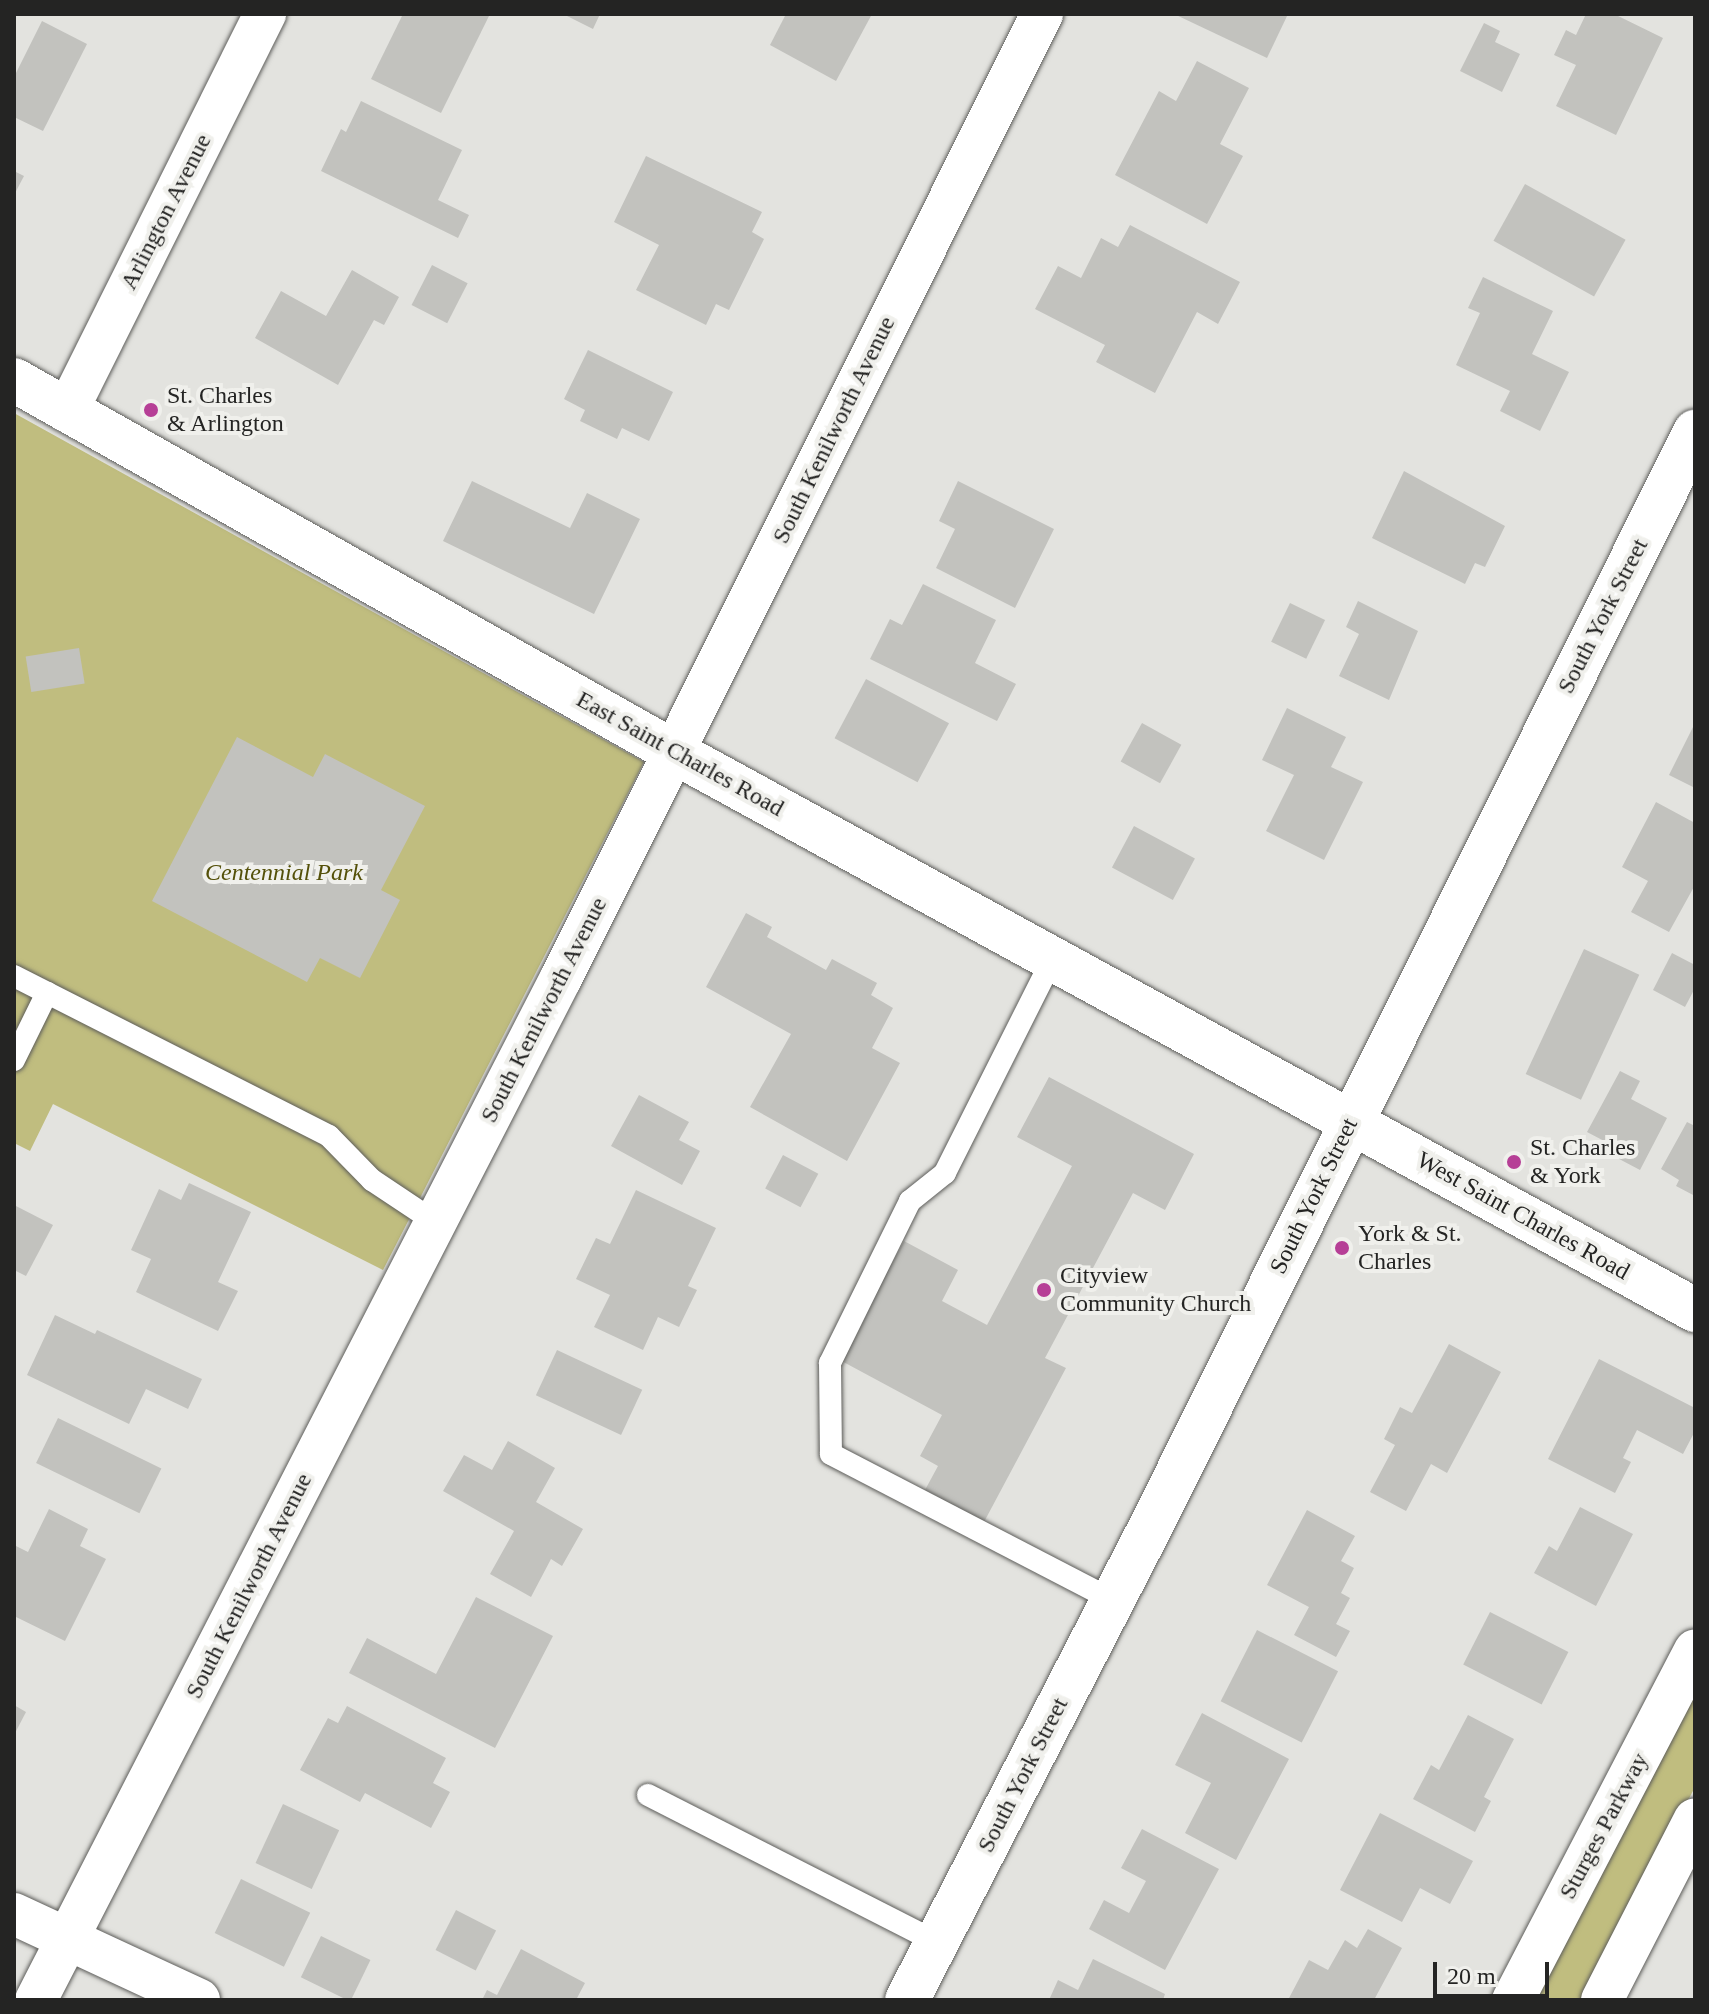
<!DOCTYPE html>
<style>
body{margin:0}
#map{position:relative;width:1709px;height:2014px;overflow:hidden;background:#e3e3df;font-family:Georgia,serif}
div>[style]{position:absolute}
.green>*{inset:0;background:#c0bd7f}
.building>*{inset:0;background:#c2c2be;transform-origin:0 0}
.roads{filter:drop-shadow(0 0 2px #5d5d5a) drop-shadow(0 0 2px #5d5d5a)}
.service>*{height:22px;margin:-11px;padding:0 11px;transform-origin:11px;border-radius:11px;background:#fff}
.minor>*{height:42px;margin:-21px;padding:0 21px;transform-origin:21px;border-radius:21px;background:#fff}
.secondary>*{height:44px;margin:-22px;padding:0 22px;transform-origin:22px;border-radius:22px;background:#fff}
.dots>*{width:22px;height:22px;translate:-50% -50%;box-sizing:border-box;border:4px solid #f0f0ec;border-radius:50%}
span{translate:-50% -50%;white-space:nowrap;text-align:center;line-height:1.15;-webkit-text-stroke:8px #f0f0ec;paint-order:stroke}
.street-label{font-size:24px;color:#242423}
.poi-label{font-size:24px;color:#242423}
.left{translate:0 -50%;text-align:left}
.park-label{font-size:24px;color:#545009;font-style:italic}
.frame{position:absolute;inset:0;border:16px solid #242423;pointer-events:none}
.scale{position:absolute;left:1433px;top:1962px;width:116px;height:36px;box-sizing:border-box;border:4px solid #242423;border-top:0;padding-left:10px;font-size:24px;line-height:28px;white-space:nowrap;color:#242423;-webkit-text-stroke:6px #f0f0ec;paint-order:stroke}
</style>
<div id="map">
<div class="green">
<div style="clip-path:polygon(14px 413px,644px 762px,383px 1270px,53px 1104px,30px 1151px,14px 1143px)"></div>
<div style="clip-path:polygon(1695px 1679px,1695px 1787px,1584px 2000px,1528px 2000px)"></div>
</div>
<div class="building">
<div style="clip-path:polygon(403px 14px,490px 14px,441px 113px,371px 79px)"></div>
<div style="clip-path:polygon(563px 14px,600px 14px,593px 29px)"></div>
<div style="clip-path:polygon(786px 14px,872px 14px,836px 81px,770px 45px)"></div>
<div style="clip-path:polygon(1174px 14px,1288px 14px,1267px 58px)"></div>
<div style="clip-path:polygon(1586px 14px,1614px 14px,1663px 38px,1616px 135px,1556px 106px,1576px 65px,1554px 55px,1566px 30px,1576px 35px)"></div>
<div style="clip-path:polygon(42px 21px,87px 44px,43px 131px,14px 117px,14px 77px)"></div>
<div style="clip-path:polygon(1484px 23px,1500px 31px,1495px 42px,1520px 54px,1502px 92px,1460px 71px)"></div>
<div style="clip-path:polygon(1197px 61px,1249px 88px,1220px 144px,1243px 156px,1207px 224px,1115px 175px,1159px 91px,1176px 101px)"></div>
<div style="clip-path:polygon(361px 101px,462px 150px,438px 200px,469px 215px,458px 238px,321px 171px,341px 129px,346px 132px)"></div>
<div style="clip-path:polygon(646px 156px,762px 212px,752px 232px,764px 239px,729px 310px,716px 304px,706px 325px,636px 290px,659px 245px,614px 222px)"></div>
<div style="clip-path:polygon(14px 171px,24px 176px,14px 195px)"></div>
<div style="left:1525px;top:184px;width:115px;height:65px;rotate:29deg"></div>
<div style="clip-path:polygon(1130px 225px,1240px 282px,1218px 324px,1197px 312px,1155px 393px,1096px 362px,1105px 345px,1035px 309px,1058px 266px,1081px 278px,1101px 238px,1118px 247px)"></div>
<div style="left:432px;top:265px;width:40px;height:45px;rotate:27deg"></div>
<div style="clip-path:polygon(352px 270px,399px 297px,384px 325px,374px 320px,338px 385px,255px 338px,281px 291px,326px 316px)"></div>
<div style="clip-path:polygon(1483px 277px,1553px 311px,1532px 354px,1569px 372px,1540px 431px,1500px 411px,1510px 391px,1456px 365px,1480px 313px,1468px 308px)"></div>
<div style="clip-path:polygon(588px 350px,673px 392px,649px 441px,622px 428px,617px 439px,580px 421px,585px 410px,564px 399px)"></div>
<div style="clip-path:polygon(1404px 471px,1505px 526px,1485px 567px,1475px 563px,1465px 584px,1372px 538px)"></div>
<div style="clip-path:polygon(472px 481px,570px 528px,587px 493px,640px 519px,594px 614px,443px 541px)"></div>
<div style="clip-path:polygon(958px 481px,1054px 529px,1015px 608px,936px 568px,955px 529px,939px 521px)"></div>
<div style="clip-path:polygon(923px 584px,996px 620px,975px 663px,1016px 684px,997px 721px,870px 659px,890px 619px,902px 625px)"></div>
<div style="clip-path:polygon(1358px 601px,1418px 631px,1389px 700px,1339px 676px,1359px 634px,1346px 627px)"></div>
<div style="left:1290px;top:603px;width:39px;height:43px;rotate:26deg"></div>
<div style="left:79px;top:648px;width:36px;height:54px;rotate:81deg"></div>
<div style="left:866px;top:679px;width:94px;height:67px;rotate:28deg"></div>
<div style="clip-path:polygon(1287px 708px,1346px 737px,1331px 767px,1363px 782px,1324px 860px,1266px 831px,1294px 775px,1262px 760px)"></div>
<div style="left:1142px;top:723px;width:45px;height:44px;rotate:29deg"></div>
<div style="clip-path:polygon(1695px 723px,1695px 788px,1669px 775px)"></div>
<div style="clip-path:polygon(237px 737px,313px 777px,325px 754px,425px 806px,381px 890px,400px 900px,360px 978px,320px 958px,307px 982px,152px 901px)"></div>
<div style="clip-path:polygon(1656px 802px,1695px 823px,1695px 885px,1669px 932px,1631px 912px,1648px 881px,1622px 867px)"></div>
<div style="left:1134px;top:826px;width:69px;height:47px;rotate:28deg"></div>
<div style="clip-path:polygon(746px 913px,772px 927px,767px 937px,826px 970px,832px 959px,877px 983px,871px 995px,893px 1008px,872px 1048px,900px 1063px,847px 1161px,750px 1107px,791px 1034px,706px 987px)"></div>
<div style="left:1584px;top:949px;width:61px;height:138px;rotate:25deg"></div>
<div style="clip-path:polygon(1672px 953px,1695px 965px,1695px 988px,1685px 1007px,1653px 990px)"></div>
<div style="clip-path:polygon(1620px 1071px,1640px 1081px,1631px 1099px,1667px 1118px,1640px 1170px,1604px 1151px,1608px 1143px,1587px 1132px)"></div>
<div style="clip-path:polygon(1049px 1077px,1194px 1154px,1165px 1210px,1133px 1193px,1045px 1358px,1066px 1368px,984px 1522px,925px 1490px,938px 1466px,920px 1456px,942px 1415px,836px 1358px,880px 1276px,884px 1278px,904px 1241px,958px 1270px,942px 1301px,987px 1325px,1072px 1166px,1017px 1137px)"></div>
<div style="clip-path:polygon(639px 1095px,689px 1122px,679px 1140px,700px 1151px,682px 1185px,611px 1146px)"></div>
<div style="clip-path:polygon(1687px 1122px,1695px 1126px,1695px 1196px,1676px 1186px,1679px 1180px,1661px 1169px)"></div>
<div style="left:783px;top:1155px;width:40px;height:38px;rotate:28deg"></div>
<div style="clip-path:polygon(189px 1183px,251px 1212px,218px 1282px,238px 1291px,218px 1331px,136px 1292px,151px 1259px,131px 1250px,159px 1189px,181px 1200px)"></div>
<div style="clip-path:polygon(636px 1190px,716px 1228px,688px 1286px,697px 1290px,679px 1327px,658px 1317px,643px 1350px,594px 1327px,610px 1295px,576px 1279px,596px 1238px,610px 1244px)"></div>
<div style="clip-path:polygon(14px 1205px,53px 1225px,26px 1276px,14px 1270px)"></div>
<div style="clip-path:polygon(55px 1315px,95px 1334px,97px 1330px,202px 1379px,188px 1409px,146px 1389px,129px 1424px,27px 1375px)"></div>
<div style="clip-path:polygon(1449px 1344px,1501px 1372px,1447px 1473px,1431px 1464px,1406px 1511px,1370px 1492px,1395px 1445px,1384px 1439px,1400px 1407px,1412px 1413px)"></div>
<div style="left:557px;top:1350px;width:94px;height:50px;rotate:25deg"></div>
<div style="clip-path:polygon(1599px 1359px,1695px 1408px,1695px 1431px,1683px 1454px,1637px 1430px,1623px 1458px,1631px 1462px,1615px 1493px,1548px 1459px)"></div>
<div style="left:58px;top:1418px;width:115px;height:50px;rotate:26deg"></div>
<div style="clip-path:polygon(508px 1441px,555px 1468px,536px 1502px,583px 1529px,562px 1566px,551px 1559px,531px 1597px,490px 1574px,514px 1531px,443px 1491px,464px 1455px,492px 1470px)"></div>
<div style="clip-path:polygon(1580px 1507px,1633px 1534px,1596px 1606px,1534px 1573px,1549px 1546px,1557px 1551px)"></div>
<div style="clip-path:polygon(49px 1509px,88px 1529px,80px 1546px,106px 1559px,65px 1641px,14px 1616px,14px 1545px,28px 1552px)"></div>
<div style="clip-path:polygon(1307px 1510px,1355px 1536px,1341px 1561px,1354px 1568px,1341px 1593px,1350px 1598px,1336px 1624px,1350px 1631px,1336px 1657px,1294px 1635px,1309px 1607px,1267px 1585px)"></div>
<div style="clip-path:polygon(476px 1597px,553px 1636px,495px 1748px,349px 1673px,367px 1638px,436px 1674px)"></div>
<div style="left:1490px;top:1612px;width:88px;height:59px;rotate:27deg"></div>
<div style="left:1257px;top:1630px;width:91px;height:80px;rotate:27deg"></div>
<div style="clip-path:polygon(14px 1705px,26px 1712px,14px 1735px)"></div>
<div style="clip-path:polygon(347px 1706px,446px 1758px,433px 1783px,450px 1792px,431px 1828px,365px 1793px,360px 1802px,300px 1770px,328px 1718px,338px 1723px)"></div>
<div style="clip-path:polygon(1202px 1713px,1289px 1759px,1236px 1860px,1185px 1833px,1211px 1783px,1175px 1765px)"></div>
<div style="clip-path:polygon(1468px 1715px,1514px 1739px,1484px 1797px,1491px 1801px,1475px 1832px,1413px 1799px,1431px 1765px,1439px 1770px)"></div>
<div style="left:283px;top:1804px;width:62px;height:65px;rotate:25deg"></div>
<div style="clip-path:polygon(1380px 1813px,1473px 1861px,1450px 1904px,1420px 1888px,1402px 1922px,1340px 1890px)"></div>
<div style="clip-path:polygon(1142px 1829px,1219px 1869px,1165px 1970px,1089px 1929px,1104px 1900px,1129px 1913px,1146px 1881px,1121px 1868px)"></div>
<div style="left:241px;top:1879px;width:77px;height:60px;rotate:26deg"></div>
<div style="left:456px;top:1910px;width:45px;height:45px;rotate:27deg"></div>
<div style="clip-path:polygon(1368px 1929px,1402px 1948px,1374px 2000px,1288px 2000px,1309px 1960px,1328px 1970px,1345px 1940px,1357px 1948px)"></div>
<div style="left:321px;top:1936px;width:55px;height:46px;rotate:26deg"></div>
<div style="clip-path:polygon(521px 1949px,585px 1983px,576px 2000px,482px 2000px,487px 1990px,497px 1995px)"></div>
<div style="clip-path:polygon(1093px 1959px,1165px 1994px,1163px 2000px,1049px 2000px,1058px 1980px,1078px 1990px)"></div>
</div>
<div class="roads">
<div class="service">
<div style="left:1053px;top:958px;width:241px;rotate:116.7deg"></div>
<div style="left:945px;top:1173px;width:45px;rotate:141.3deg"></div>
<div style="left:910px;top:1201px;width:181px;rotate:116.3deg"></div>
<div style="left:830px;top:1363px;width:91px;rotate:89.4deg"></div>
<div style="left:831px;top:1454px;width:318px;rotate:27.4deg"></div>
<div style="left:14px;top:976px;width:353px;rotate:26.9deg"></div>
<div style="left:329px;top:1136px;width:62px;rotate:45.7deg"></div>
<div style="left:372px;top:1180px;width:76px;rotate:33.7deg"></div>
<div style="left:14px;top:1060px;width:75px;rotate:-63.8deg"></div>
<div style="left:648px;top:1795px;width:323px;rotate:27deg"></div>
</div>
<div class="minor">
<div style="left:67px;top:411px;width:444px;rotate:-63.5deg"></div>
<div style="left:14px;top:1914px;width:204px;rotate:24.9deg"></div>
<div style="left:36px;top:2000px;width:1149px;rotate:-62.81deg"></div>
<div style="left:561px;top:978px;width:1077px;rotate:-63.48deg"></div>
<div style="left:1513px;top:2000px;width:394px;rotate:-62.5deg"></div>
<div style="left:1602px;top:2000px;width:203px;rotate:-62.8deg"></div>
</div>
<div class="secondary">
<div style="left:14px;top:380px;width:758px;rotate:29.41deg"></div>
<div style="left:674px;top:752px;width:1164px;rotate:28.66deg"></div>
<div style="left:907px;top:2000px;width:535px;rotate:-62.76deg"></div>
<div style="left:1152px;top:1524px;width:1220px;rotate:-63.56deg"></div>
</div>
</div>
<div class="dots">
<div style="left:151px;top:410px;background:#b63f96"></div>
<div style="left:1514px;top:1162px;background:#b63f96"></div>
<div style="left:1342px;top:1248px;background:#b63f96"></div>
<div style="left:1044px;top:1290px;background:#b63f96"></div>
</div>
<div class="street-label">
<span style="left:166px;top:212px;rotate:-63deg">Arlington Avenue</span>
<span style="left:834px;top:430px;rotate:-64deg">South Kenilworth Avenue</span>
<span style="left:1603px;top:616px;rotate:-63deg">South York Street</span>
<span style="left:680px;top:754px;rotate:29deg">East Saint Charles Road</span>
<span style="left:544px;top:1010px;rotate:-63deg">South Kenilworth Avenue</span>
<span style="left:1314px;top:1196px;rotate:-64deg">South York Street</span>
<span style="left:1523px;top:1216px;rotate:29deg">West Saint Charles Road</span>
<span style="left:249px;top:1586px;rotate:-63deg">South Kenilworth Avenue</span>
<span style="left:1023px;top:1775px;rotate:-63deg">South York Street</span>
<span style="left:1604px;top:1826px;rotate:-62deg">Sturges Parkway</span>
</div>
<div class="poi-label">
<span class="left" style="left:167px;top:410px">St. Charles<br>&amp; Arlington</span>
<span class="left" style="left:1530px;top:1162px">St. Charles<br>&amp; York</span>
<span class="left" style="left:1358px;top:1248px">York &amp; St.<br>Charles</span>
<span class="left" style="left:1060px;top:1290px">Cityview<br>Community Church</span>
</div>
<div class="park-label">
<span style="left:284px;top:873px">Centennial Park</span>
</div>
<div class="frame"></div>
<div class="scale">20 m</div>
</div>
